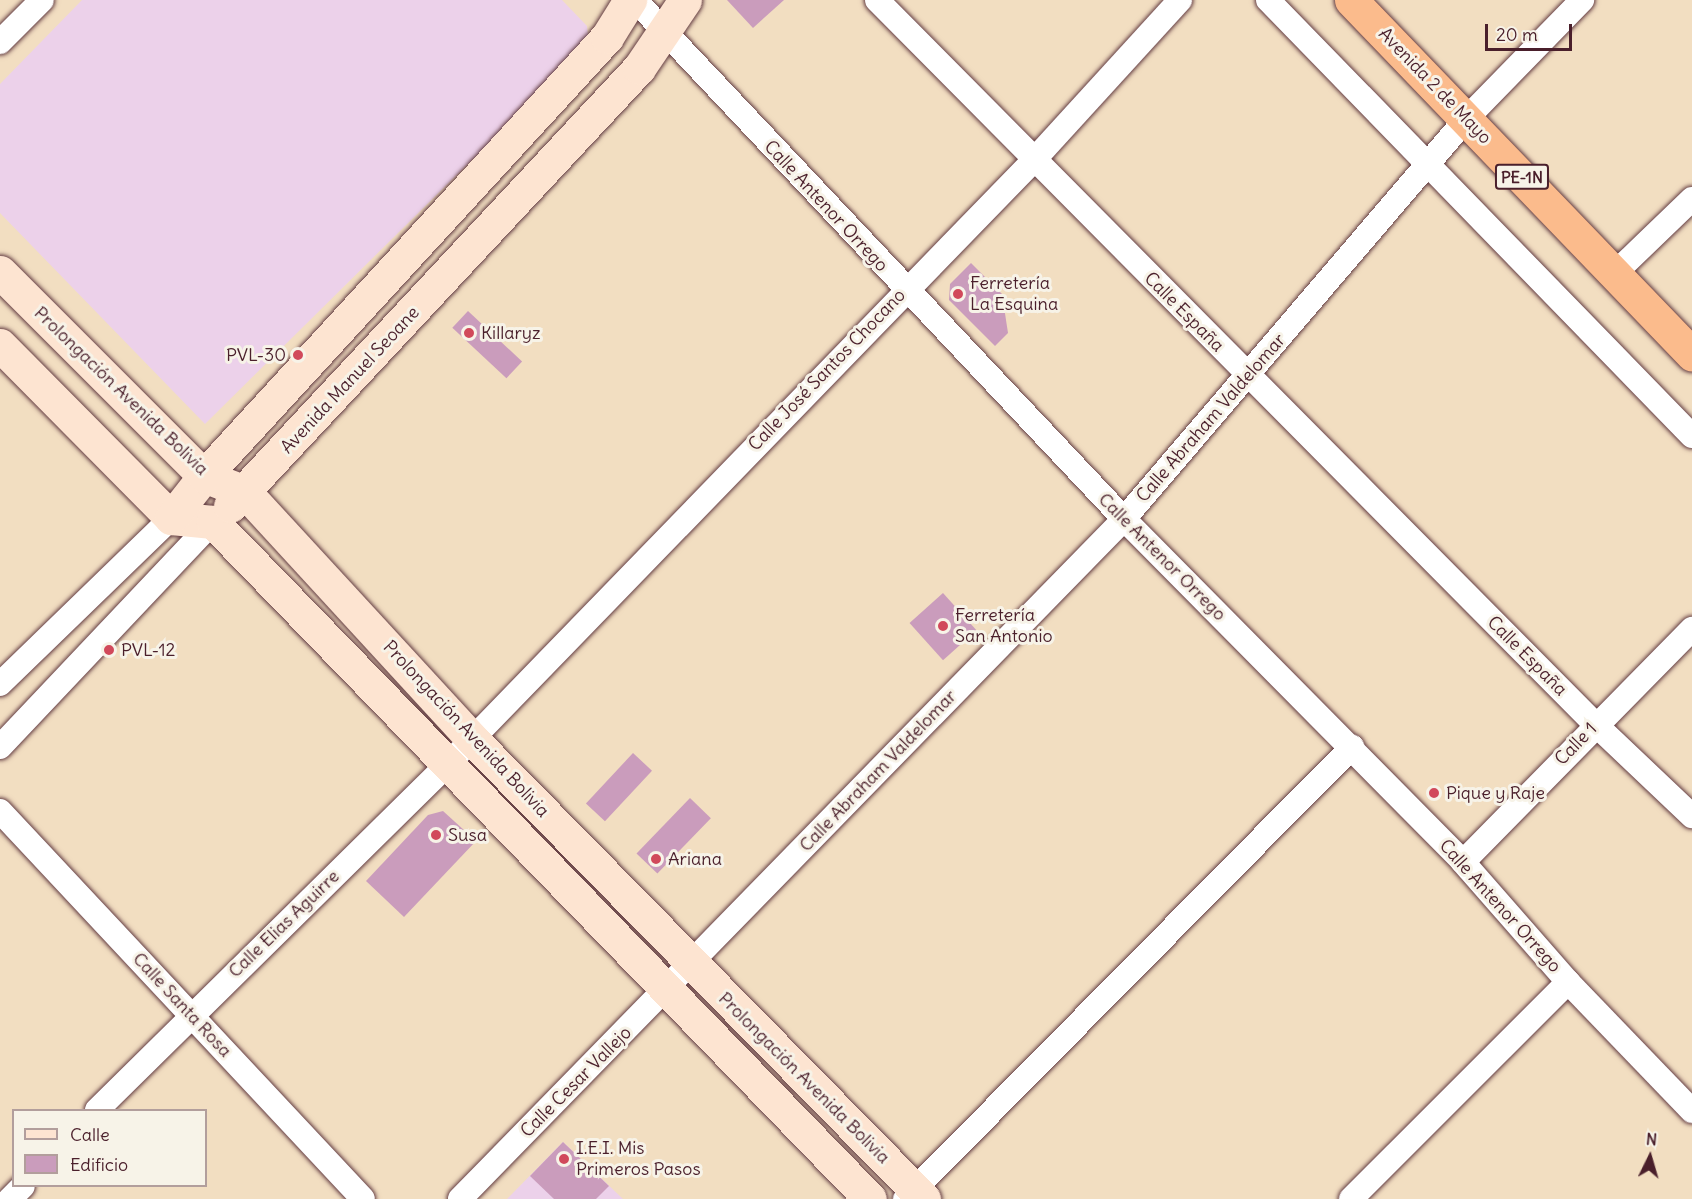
<!DOCTYPE html>
<meta charset="utf-8">
<style>
body{margin:0}
#map{position:relative;width:1692px;height:1199px;overflow:hidden;background:#f2dec1;font-family:Delius,sans-serif}
div>[style]{position:absolute}
.built>*{inset:0;background:#ecd1ea}
.building>*{inset:0;background:#ca9cbc;transform-origin:0 0}
.roads{filter:drop-shadow(0 0 2px #633c42) drop-shadow(0 0 2px #633c42)}
.street>*{height:24px;margin:-12px;padding:0 12px;transform-origin:12px;border-radius:12px;background:#fff}
.secondary>*{height:33px;margin:-16.5px;padding:0 16.5px;transform-origin:16.5px;border-radius:16.5px;background:#fde4d1}
.highway>*{height:33px;margin:-16.5px;padding:0 16.5px;transform-origin:16.5px;border-radius:16.5px;background:#fbbb8c}
.dots>*{width:16px;height:16px;translate:-50% -50%;box-sizing:border-box;border:3px solid #f7f3e8;border-radius:50%}
span{translate:-50% -50%;white-space:nowrap;text-align:center;line-height:1.15;-webkit-text-stroke:6px #f7f3e8;paint-order:stroke}
.shield-label span{padding:2px 4px;background:#f7f3e8;border:2px solid;border-radius:4px;-webkit-text-stroke-width:0}
.shield-label{font-size:16px;color:#4a1f2b;font-weight:700}
.street-label{font-size:18px;color:#4a1f2b}
.poi-label{font-size:18px;color:#4a1f2b}
.left{translate:0 -50%;text-align:left}
.right{translate:-100% -50%;text-align:right}
.legend{position:absolute;left:12px;top:1109px;width:195px;height:78px;box-sizing:border-box;background:#f7f3e8;border:2px solid #b29e9c;margin:0;padding:8px 10px;list-style:none;font-size:18px;color:#4a1f2b}
.legend li{display:flex;align-items:center;gap:12px;height:30px}
.legend b{width:30px;border:2px solid #b29e9c}
.north{position:absolute;left:1620px;top:1127px;width:60px;height:60px;-webkit-text-stroke:4px #f7f3e8;paint-order:stroke;rotate:5deg;font-size:16px;font-weight:700;line-height:24px;text-align:center;color:#4a1f2b}
.north::after{content:'';display:block;margin:auto;width:21px;height:27px;background:#4a1f2b;clip-path:polygon(50% 0,100% 100%,50% 72%,0 100%)}
.scale{position:absolute;left:1485px;top:24px;width:87px;height:27px;box-sizing:border-box;border:3px solid #4a1f2b;border-top:0;padding-left:8px;font-size:18px;line-height:21px;white-space:nowrap;color:#4a1f2b;-webkit-text-stroke:4px #f7f3e8;paint-order:stroke}
</style>
<div id="map">
<div class="built">
<div style="clip-path:polygon(82px 0,562px 0,587px 26px,589px 44px,205px 424px,0 213px,0 84px)"></div>
<div style="clip-path:polygon(563px 1142px,623px 1199px,507px 1199px)"></div>
</div>
<div class="building">
<div style="clip-path:polygon(727px 0,784px 0,753px 28px)"></div>
<div style="clip-path:polygon(971px 263px,1002px 294px,1008px 333px,995px 346px,949px 300px,950px 284px)"></div>
<div style="left:468px;top:311px;width:74px;height:23px;rotate:43deg"></div>
<div style="left:943px;top:593px;width:50px;height:45px;rotate:48deg"></div>
<div style="left:633px;top:753px;width:26px;height:69px;rotate:43deg"></div>
<div style="left:690px;top:798px;width:29px;height:77px;rotate:44deg"></div>
<div style="clip-path:polygon(443px 811px,476px 841px,404px 917px,366px 881px,428px 815px)"></div>
<div style="clip-path:polygon(563px 1142px,609px 1186px,596px 1199px,554px 1199px,530px 1176px)"></div>
</div>
<div class="roads">
<div class="street">
<div style="left:635px;top:0;width:713px;rotate:46.7deg"></div>
<div style="left:1124px;top:519px;width:482px;rotate:45.3deg"></div>
<div style="left:1463px;top:862px;width:159px;rotate:48.8deg"></div>
<div style="left:1568px;top:982px;width:179px;rotate:46.1deg"></div>
<div style="left:877px;top:0;width:1020px;rotate:45.24deg"></div>
<div style="left:1595px;top:724px;width:134px;rotate:43.5deg"></div>
<div style="left:1268px;top:0;width:608px;rotate:45.8deg"></div>
<div style="left:0;top:42px;width:59px;rotate:-45deg"></div>
<div style="left:1614px;top:274px;width:108px;rotate:-43.9deg"></div>
<div style="left:0;top:684px;width:238px;rotate:-44.1deg"></div>
<div style="left:0;top:747px;width:310px;rotate:-46.6deg"></div>
<div style="left:0;top:811px;width:531px;rotate:46.91deg"></div>
<div style="left:1463px;top:862px;width:327px;rotate:-45.5deg"></div>
<div style="left:97px;top:1110px;width:493px;rotate:-44.6deg"></div>
<div style="left:448px;top:764px;width:840px;rotate:-45.87deg"></div>
<div style="left:1033px;top:161px;width:218px;rotate:-47.6deg"></div>
<div style="left:10px;top:1199px;width:18px;rotate:-45deg"></div>
<div style="left:460px;top:1199px;width:950px;rotate:-45.68deg"></div>
<div style="left:1124px;top:519px;width:528px;rotate:-49.46deg"></div>
<div style="left:1467px;top:118px;width:165px;rotate:-45.7deg"></div>
<div style="left:905px;top:1199px;width:636px;rotate:-45.32deg"></div>
<div style="left:1351px;top:1199px;width:307px;rotate:-45deg"></div>
</div>
<div class="secondary">
<div style="left:0;top:272px;width:288px;rotate:45deg"></div>
<div style="left:204px;top:476px;width:44px;rotate:21.3deg"></div>
<div style="left:245px;top:492px;width:335px;rotate:47.4deg"></div>
<div style="left:472px;top:739px;width:645px;rotate:45.5deg"></div>
<div style="left:0;top:345px;width:243px;rotate:45.3deg"></div>
<div style="left:171px;top:518px;width:42px;rotate:5.4deg"></div>
<div style="left:213px;top:522px;width:943px;rotate:45.86deg"></div>
<div style="left:230px;top:506px;width:599px;rotate:-46.96deg"></div>
<div style="left:639px;top:68px;width:82px;rotate:-55.9deg"></div>
<div style="left:171px;top:518px;width:53px;rotate:-51.8deg"></div>
<div style="left:204px;top:476px;width:596px;rotate:-47.45deg"></div>
<div style="left:607px;top:37px;width:44px;rotate:-58.1deg"></div>
</div>
<div class="highway">
<div style="left:1351px;top:0;width:492px;rotate:46.1deg"></div>
</div>
</div>
<div class="dots">
<div style="left:958px;top:294px;background:#d1495b"></div>
<div style="left:469px;top:333px;background:#d1495b"></div>
<div style="left:298px;top:355px;background:#d1495b"></div>
<div style="left:943px;top:626px;background:#d1495b"></div>
<div style="left:109px;top:650px;background:#d1495b"></div>
<div style="left:1434px;top:793px;background:#d1495b"></div>
<div style="left:436px;top:835px;background:#d1495b"></div>
<div style="left:656px;top:859px;background:#d1495b"></div>
<div style="left:564px;top:1159px;background:#d1495b"></div>
</div>
<div class="shield-label">
<span style="left:1522px;top:177px">PE-1N</span>
</div>
<div class="street-label">
<span style="left:1435px;top:86px;rotate:46deg">Avenida 2 de Mayo</span>
<span style="left:826px;top:206px;rotate:47deg">Calle Antenor Orrego</span>
<span style="left:1184px;top:312px;rotate:45deg">Calle España</span>
<span style="left:827px;top:370px;rotate:-46deg">Calle José Santos Chocano</span>
<span style="left:350px;top:380px;rotate:-47deg">Avenida Manuel Seoane</span>
<span style="left:121px;top:391px;rotate:44deg">Prolongación Avenida Bolivia</span>
<span style="left:1211px;top:418px;rotate:-49deg">Calle Abraham Valdelomar</span>
<span style="left:1162px;top:557px;rotate:45deg">Calle Antenor Orrego</span>
<span style="left:1527px;top:656px;rotate:45deg">Calle España</span>
<span style="left:466px;top:729px;rotate:47deg">Prolongación Avenida Bolivia</span>
<span style="left:1576px;top:744px;rotate:-46deg">Calle 1</span>
<span style="left:878px;top:771px;rotate:-46deg">Calle Abraham Valdelomar</span>
<span style="left:1500px;top:906px;rotate:48deg">Calle Antenor Orrego</span>
<span style="left:284px;top:924px;rotate:-44deg">Calle Elias Aguirre</span>
<span style="left:182px;top:1005px;rotate:47deg">Calle Santa Rosa</span>
<span style="left:804px;top:1078px;rotate:45deg">Prolongación Avenida Bolivia</span>
<span style="left:576px;top:1082px;rotate:-45deg">Calle Cesar Vallejo</span>
</div>
<div class="poi-label">
<span class="left" style="left:970px;top:294px">Ferretería<br>La Esquina</span>
<span class="left" style="left:481px;top:333px">Killaryz</span>
<span class="right" style="left:286px;top:355px">PVL-30</span>
<span class="left" style="left:955px;top:626px">Ferretería<br>San Antonio</span>
<span class="left" style="left:121px;top:650px">PVL-12</span>
<span class="left" style="left:1446px;top:793px">Pique y Raje</span>
<span class="left" style="left:448px;top:835px">Susa</span>
<span class="left" style="left:668px;top:859px">Ariana</span>
<span class="left" style="left:576px;top:1159px">I.E.I. Mis<br>Primeros Pasos</span>
</div>
<ul class="legend">
<li><b style="height:8px;background:#fde4d1"></b>Calle</li>
<li><b style="height:16px;background:#ca9cbc"></b>Edificio</li>
</ul>
<div class="north">N</div>
<div class="scale">20 m</div>
</div>
